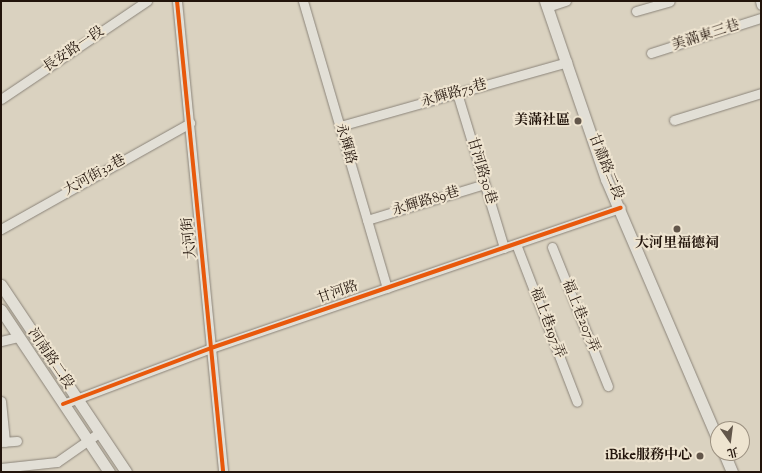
<!DOCTYPE html>
<meta charset="utf-8">
<style>
body{margin:0}
#map{position:relative;width:762px;height:473px;overflow:hidden;background:#dad2c0;font-family:"Sorts Mill Goudy","Noto Serif TC",serif}
div>[style]{position:absolute}
.roads{filter:drop-shadow(0 0 1px #8b8479) drop-shadow(0 0 1px #8b8479)}
.minor>*{height:9px;margin:-4.5px;padding:0 4.5px;transform-origin:4.5px;border-radius:4.5px;background:#e2dfd6}
.tertiary>*{height:11px;margin:-5.5px;padding:0 5.5px;transform-origin:5.5px;border-radius:5.5px;background:#e2dfd6}
.cycleway>*{height:4px;margin:-2px;padding:0 2px;transform-origin:2px;border-radius:2px;background:#e8590c}
.dots>*{width:11px;height:11px;translate:-50% -50%;box-sizing:border-box;border:2px solid #eee4d0;border-radius:50%}
span{translate:-50% -50%;white-space:nowrap;text-align:center;line-height:1.15;-webkit-text-stroke:4px #eee4d0;paint-order:stroke}
.street-label{font-size:14px;color:#22140b}
.poi-label{font-size:14px;color:#22140b;font-weight:700}
.right{translate:-100% -50%;text-align:right}
.frame{position:absolute;inset:0;border:2px solid #22140b;pointer-events:none}
.north{position:absolute;left:710px;top:421px;width:40px;height:40px;box-sizing:border-box;background:#eee4d0;border:1px solid #9c9181;border-radius:50%;rotate:166deg;font-size:11px;font-weight:700;line-height:16px;text-align:center;color:#22140b}
.north::after{content:'';display:block;margin:auto;width:14px;height:18px;background:#62564a;clip-path:polygon(50% 0,100% 100%,50% 72%,0 100%)}
</style>
<div id="map">
<div class="roads">
<div class="minor">
<div style="left:177px;top:1px;width:473px;rotate:84.4deg"></div>
<div style="left:303px;top:1px;width:299px;rotate:73.7deg"></div>
<div style="left:760px;top:1px;width:4px;rotate:76deg"></div>
<div style="left:547px;top:7px;width:20px;rotate:-18deg"></div>
<div style="left:636px;top:11px;width:35px;rotate:-16deg"></div>
<div style="left:651px;top:53px;width:115px;rotate:-17.7deg"></div>
<div style="left:457px;top:93px;width:162px;rotate:73.1deg"></div>
<div style="left:1px;top:99px;width:176px;rotate:-33.9deg"></div>
<div style="left:674px;top:120px;width:91px;rotate:-17.2deg"></div>
<div style="left:340px;top:126px;width:236px;rotate:-15.7deg"></div>
<div style="left:367px;top:220px;width:123px;rotate:-17deg"></div>
<div style="left:1px;top:229px;width:217px;rotate:-29.3deg"></div>
<div style="left:516px;top:244px;width:169px;rotate:68.9deg"></div>
<div style="left:552px;top:247px;width:150px;rotate:68.1deg"></div>
<div style="left:1px;top:341px;width:18px;rotate:-13deg"></div>
<div style="left:1px;top:401px;width:41px;rotate:84.4deg"></div>
<div style="left:63px;top:404px;width:158px;rotate:-20.7deg"></div>
<div style="left:211px;top:348px;width:433px;rotate:-18.9deg"></div>
<div style="left:1px;top:442px;width:16px;rotate:-4deg"></div>
<div style="left:1px;top:468px;width:56px;rotate:-6.1deg"></div>
<div style="left:57px;top:462px;width:52px;rotate:-34.9deg"></div>
</div>
<div class="tertiary">
<div style="left:545px;top:1px;width:188px;rotate:71.1deg"></div>
<div style="left:606px;top:179px;width:284px;rotate:66.8deg"></div>
<div style="left:1px;top:285px;width:225px;rotate:56.2deg"></div>
<div style="left:1px;top:310px;width:195px;rotate:56.3deg"></div>
<div style="left:724px;top:453px;width:21px;rotate:67deg"></div>
</div>
</div>
<div class="cycleway">
<div style="left:177px;top:1px;width:473px;rotate:84.4deg"></div>
<div style="left:63px;top:404px;width:158px;rotate:-20.7deg"></div>
<div style="left:211px;top:348px;width:433px;rotate:-18.9deg"></div>
</div>
<div class="dots">
<div style="left:578px;top:121px;background:#62564a"></div>
<div style="left:677px;top:229px;background:#62564a"></div>
<div style="left:700px;top:456px;background:#62564a"></div>
</div>
<div class="street-label">
<span style="left:706px;top:36px;rotate:-18deg">美滿東三巷</span>
<span style="left:74px;top:50px;rotate:-34deg">長安路一段</span>
<span style="left:454px;top:94px;rotate:-16deg">永輝路75巷</span>
<span style="left:345px;top:144px;rotate:74deg">永輝路</span>
<span style="left:605px;top:167px;rotate:68deg">甘肅路二段</span>
<span style="left:481px;top:171px;rotate:73deg">甘河路30巷</span>
<span style="left:95px;top:176px;rotate:-29deg">大河街32巷</span>
<span style="left:426px;top:202px;rotate:-17deg">永輝路89巷</span>
<span style="left:190px;top:238px;rotate:-96deg">大河街</span>
<span style="left:338px;top:293px;rotate:-19deg">甘河路</span>
<span style="left:580px;top:316px;rotate:68deg">福上巷207弄</span>
<span style="left:547px;top:323px;rotate:69deg">福上巷197弄</span>
<span style="left:50px;top:359px;rotate:56deg">河南路二段</span>
</div>
<div class="poi-label">
<span class="right" style="left:570px;top:121px">美滿社區</span>
<span style="left:677px;top:244px">大河里福德祠</span>
<span class="right" style="left:692px;top:456px">iBike服務中心</span>
</div>
<div class="frame"></div>
<div class="north">北</div>
</div>
